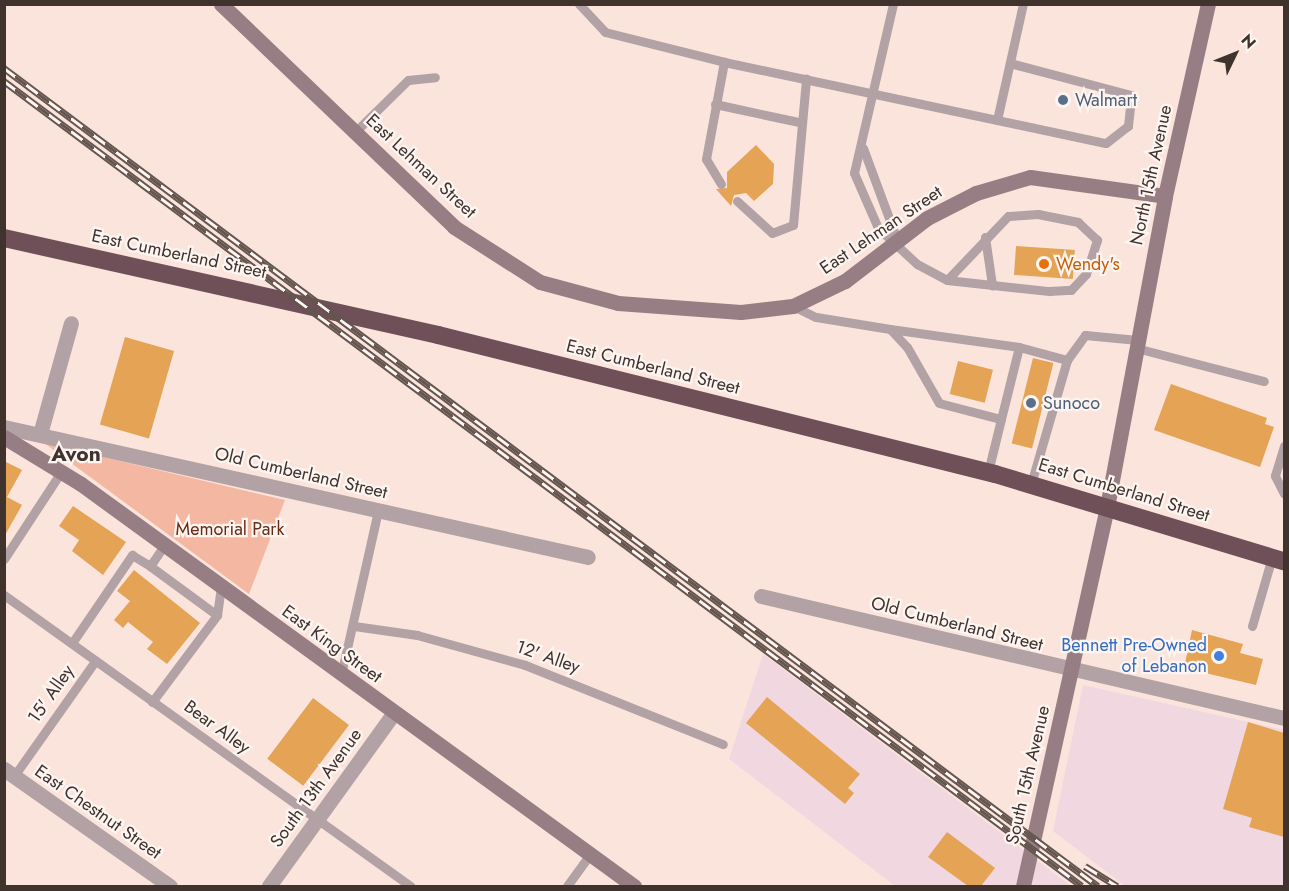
<!DOCTYPE html>
<style>
body{margin:0}
#map{position:relative;width:1289px;height:891px;overflow:hidden;background:#fbe4dc;font-family:Jost,sans-serif}
div>[style]{position:absolute}
.industrial>*{inset:0;background:#f1d8e0}
.green>*{inset:0;background:#f4b8a2}
.building>*{inset:0;background:#e4a355;transform-origin:0 0}
.lane>*{height:9px;margin:-4.5px;padding:0 4.5px;transform-origin:4.5px;border-radius:4.5px;background:#b2a1a5}
.street>*{height:15px;margin:-7.5px;padding:0 7.5px;transform-origin:7.5px;border-radius:7.5px;background:#b2a1a5}
.secondary>*{height:15px;margin:-7.5px;padding:0 7.5px;transform-origin:7.5px;border-radius:7.5px;background:#967e84}
.highway>*{height:18px;margin:-9px;padding:0 9px;transform-origin:9px;border-radius:9px;background:#6f4f58}
.rail>*{height:7px;margin-top:-3.5px;transform-origin:0;background:repeating-linear-gradient(90deg,#fdf5f2 0 14px,#64554f 0 28px);box-sizing:border-box;border-block:2px solid #64554f}
.dots>*{width:16px;height:16px;translate:-50% -50%;box-sizing:border-box;border:3px solid #fdf5f2;border-radius:50%}
span{translate:-50% -50%;white-space:nowrap;text-align:center;line-height:1.15;-webkit-text-stroke:4.5px #fdf5f2;paint-order:stroke}
.service-label{font-size:18px;color:#4e5e75}
.left{translate:0 -50%;text-align:left}
.street-label{font-size:18px;color:#40322d}
.food-label{font-size:18px;color:#c56008}
.park-label{font-size:18px;color:#662c14}
.shop-label{font-size:18px;color:#366cbe}
.right{translate:-100% -50%;text-align:right}
.quarter-label{font-size:21px;color:#40322d;font-weight:700}
.frame{position:absolute;inset:0;border:6px solid #40322d;pointer-events:none}
.north{position:absolute;left:1205px;top:24px;width:60px;height:60px;-webkit-text-stroke:4px #fdf5f2;paint-order:stroke;rotate:47deg;font-size:16px;font-weight:700;line-height:24px;text-align:center;color:#40322d}
.north::after{content:'';display:block;margin:auto;width:21px;height:27px;background:#40322d;clip-path:polygon(50% 0,100% 100%,50% 72%,0 100%)}
</style>
<div id="map">
<div class="industrial">
<div style="clip-path:polygon(763px 654px,1071px 886px,895px 886px,729px 759px)"></div>
<div style="clip-path:polygon(1083px 685px,1284px 730px,1284px 886px,1125px 886px,1053px 831px)"></div>
</div>
<div class="green">
<div style="clip-path:polygon(44px 443px,285px 500px,249px 594px)"></div>
</div>
<div class="building">
<div style="clip-path:polygon(756px 145px,774px 164px,773px 184px,754px 201px,746px 193px,734px 195px,731px 206px,716px 189px,727px 188px,727px 172px)"></div>
<div style="left:1016px;top:246px;width:59px;height:29px;rotate:4deg"></div>
<div style="left:125px;top:337px;width:51px;height:91px;rotate:16deg"></div>
<div style="left:1033px;top:358px;width:21px;height:88px;rotate:14deg"></div>
<div style="left:958px;top:361px;width:36px;height:34px;rotate:14deg"></div>
<div style="clip-path:polygon(1171px 384px,1267px 418px,1265px 424px,1274px 427px,1260px 467px,1154px 430px)"></div>
<div style="clip-path:polygon(4px 461px,22px 470px,7px 497px,22px 505px,4px 537px)"></div>
<div style="clip-path:polygon(73px 506px,126px 542px,103px 575px,72px 551px,79px 540px,59px 526px)"></div>
<div style="clip-path:polygon(134px 570px,200px 623px,167px 664px,147px 649px,153px 642px,128px 622px,123px 628px,114px 620px,130px 601px,117px 591px)"></div>
<div style="clip-path:polygon(1192px 630px,1243px 644px,1240px 653px,1263px 659px,1256px 685px,1184px 668px)"></div>
<div style="clip-path:polygon(767px 697px,860px 774px,848px 788px,854px 793px,845px 804px,746px 723px)"></div>
<div style="left:313px;top:698px;width:45px;height:76px;rotate:37deg"></div>
<div style="clip-path:polygon(1248px 722px,1284px 733px,1284px 837px,1249px 827px,1252px 818px,1223px 809px)"></div>
<div style="clip-path:polygon(947px 832px,995px 868px,981px 886px,968px 886px,928px 857px)"></div>
</div>
<div class="lane">
<div style="left:579px;top:4px;width:38px;rotate:47deg"></div>
<div style="left:605px;top:32px;width:123px;rotate:14.1deg"></div>
<div style="left:724px;top:62px;width:390px;rotate:12deg"></div>
<div style="left:1106px;top:143px;width:28px;rotate:-38deg"></div>
<div style="left:1128px;top:126px;width:31px;rotate:-84deg"></div>
<div style="left:1131px;top:95px;width:125px;rotate:-165.2deg"></div>
<div style="left:893px;top:4px;width:173px;rotate:103deg"></div>
<div style="left:854px;top:173px;width:60px;rotate:66.4deg"></div>
<div style="left:878px;top:228px;width:53px;rotate:42.7deg"></div>
<div style="left:917px;top:264px;width:34px;rotate:28deg"></div>
<div style="left:947px;top:280px;width:103px;rotate:6.2deg"></div>
<div style="left:1049px;top:291px;width:22px;rotate:-3deg"></div>
<div style="left:1071px;top:290px;width:22px;rotate:-47deg"></div>
<div style="left:1086px;top:274px;width:36px;rotate:-72deg"></div>
<div style="left:1097px;top:240px;width:26px;rotate:-137deg"></div>
<div style="left:1078px;top:222px;width:41px;rotate:-168.7deg"></div>
<div style="left:1038px;top:214px;width:30px;rotate:176deg"></div>
<div style="left:1008px;top:216px;width:88px;rotate:133.6deg"></div>
<div style="left:715px;top:104px;width:85px;rotate:12.2deg"></div>
<div style="left:997px;top:120px;width:119px;rotate:-77.4deg"></div>
<div style="left:355px;top:132px;width:74px;rotate:-44.5deg"></div>
<div style="left:408px;top:80px;width:27px;rotate:-6deg"></div>
<div style="left:863px;top:148px;width:98px;rotate:69.7deg"></div>
<div style="left:721px;top:184px;width:29px;rotate:-121deg"></div>
<div style="left:706px;top:159px;width:99px;rotate:-79.5deg"></div>
<div style="left:737px;top:201px;width:47px;rotate:42.4deg"></div>
<div style="left:772px;top:233px;width:22px;rotate:-21deg"></div>
<div style="left:793px;top:225px;width:147px;rotate:-84.9deg"></div>
<div style="left:985px;top:237px;width:49px;rotate:81.7deg"></div>
<div style="left:793px;top:306px;width:25px;rotate:26deg"></div>
<div style="left:816px;top:317px;width:75px;rotate:9.2deg"></div>
<div style="left:890px;top:329px;width:25px;rotate:47deg"></div>
<div style="left:907px;top:347px;width:64px;rotate:60.3deg"></div>
<div style="left:939px;top:403px;width:64px;rotate:14.5deg"></div>
<div style="left:1001px;top:419px;width:55px;rotate:103.8deg"></div>
<div style="left:890px;top:329px;width:130px;rotate:7.9deg"></div>
<div style="left:1136px;top:348px;width:132px;rotate:14.5deg"></div>
<div style="left:1001px;top:419px;width:74px;rotate:-76deg"></div>
<div style="left:1019px;top:347px;width:50px;rotate:15.2deg"></div>
<div style="left:1067px;top:360px;width:31px;rotate:-54deg"></div>
<div style="left:1085px;top:335px;width:53px;rotate:5.4deg"></div>
<div style="left:1284px;top:446px;width:31px;rotate:107deg"></div>
<div style="left:1275px;top:476px;width:20px;rotate:63deg"></div>
<div style="left:1031px;top:484px;width:129px;rotate:-73.8deg"></div>
<div style="left:163px;top:547px;width:23px;rotate:124deg"></div>
<div style="left:150px;top:566px;width:83px;rotate:36.2deg"></div>
<div style="left:217px;top:615px;width:27px;rotate:-82deg"></div>
<div style="left:4px;top:559px;width:104px;rotate:-56.8deg"></div>
<div style="left:4px;top:595px;width:500px;rotate:35.6deg"></div>
<div style="left:354px;top:626px;width:64px;rotate:8.1deg"></div>
<div style="left:417px;top:635px;width:112px;rotate:15.5deg"></div>
<div style="left:525px;top:665px;width:213px;rotate:21.8deg"></div>
<div style="left:1252px;top:626px;width:72px;rotate:-73.8deg"></div>
<div style="left:72px;top:643px;width:107px;rotate:-55.7deg"></div>
<div style="left:132px;top:555px;width:21px;rotate:31deg"></div>
<div style="left:341px;top:675px;width:168px;rotate:-77.3deg"></div>
<div style="left:152px;top:702px;width:109px;rotate:-53.2deg"></div>
<div style="left:14px;top:776px;width:141px;rotate:-54.8deg"></div>
<div style="left:567px;top:886px;width:39px;rotate:-54deg"></div>
</div>
<div class="street">
<div style="left:4px;top:427px;width:598px;rotate:12.55deg"></div>
<div style="left:40px;top:434px;width:115px;rotate:-74.4deg"></div>
<div style="left:761px;top:596px;width:537px;rotate:13.13deg"></div>
<div style="left:4px;top:769px;width:203px;rotate:35.2deg"></div>
<div style="left:269px;top:886px;width:213px;rotate:-54.2deg"></div>
</div>
<div class="secondary">
<div style="left:221px;top:4px;width:323px;rotate:43.7deg"></div>
<div style="left:454px;top:227px;width:102px;rotate:32.6deg"></div>
<div style="left:540px;top:282px;width:81px;rotate:15.1deg"></div>
<div style="left:618px;top:303px;width:123px;rotate:4.2deg"></div>
<div style="left:741px;top:312px;width:52px;rotate:-6.6deg"></div>
<div style="left:793px;top:306px;width:58px;rotate:-25.7deg"></div>
<div style="left:845px;top:281px;width:103px;rotate:-37.5deg"></div>
<div style="left:927px;top:218px;width:55px;rotate:-27deg"></div>
<div style="left:976px;top:193px;width:56px;rotate:-16.5deg"></div>
<div style="left:1030px;top:177px;width:136px;rotate:8deg"></div>
<div style="left:4px;top:437px;width:90px;rotate:31.4deg"></div>
<div style="left:81px;top:484px;width:684px;rotate:36.02deg"></div>
<div style="left:1023px;top:886px;width:388px;rotate:-77.5deg"></div>
<div style="left:1107px;top:507px;width:316px;rotate:-79.4deg"></div>
<div style="left:1165px;top:196px;width:197px;rotate:-77.4deg"></div>
</div>
<div class="highway">
<div style="left:4px;top:238px;width:445px;rotate:12.6deg"></div>
<div style="left:438px;top:335px;width:574px;rotate:14.01deg"></div>
<div style="left:995px;top:474px;width:302px;rotate:16.8deg"></div>
</div>
<div class="rail">
<div style="left:4px;top:68px;width:1366px;rotate:36.79deg"></div>
<div style="left:4px;top:81px;width:1345px;rotate:36.75deg"></div>
<div style="left:1085px;top:866px;width:38px;rotate:32deg"></div>
</div>
<div class="dots">
<div style="left:1063px;top:100px;background:#5c6f8a"></div>
<div style="left:1044px;top:264px;background:#e8710a"></div>
<div style="left:1031px;top:403px;background:#5c6f8a"></div>
<div style="left:1219px;top:656px;background:#3f7fe0"></div>
</div>
<div class="service-label">
<span class="left" style="left:1075px;top:100px">Walmart</span>
<span class="left" style="left:1043px;top:403px">Sunoco</span>
</div>
<div class="street-label">
<span style="left:421px;top:166px;rotate:43deg">East Lehman Street</span>
<span style="left:1151px;top:175px;rotate:-78deg">North 15th Avenue</span>
<span style="left:881px;top:230px;rotate:-34deg">East Lehman Street</span>
<span style="left:179px;top:254px;rotate:12deg">East Cumberland Street</span>
<span style="left:653px;top:367px;rotate:14deg">East Cumberland Street</span>
<span style="left:301px;top:473px;rotate:13deg">Old Cumberland Street</span>
<span style="left:1124px;top:490px;rotate:17deg">East Cumberland Street</span>
<span style="left:957px;top:624px;rotate:14deg">Old Cumberland Street</span>
<span style="left:332px;top:644px;rotate:36deg">East King Street</span>
<span style="left:548px;top:657px;rotate:19deg">12' Alley</span>
<span style="left:51px;top:694px;rotate:-55deg">15' Alley</span>
<span style="left:217px;top:727px;rotate:36deg">Bear Alley</span>
<span style="left:1028px;top:775px;rotate:-77deg">South 15th Avenue</span>
<span style="left:316px;top:788px;rotate:-54deg">South 13th Avenue</span>
<span style="left:98px;top:812px;rotate:35deg">East Chestnut Street</span>
</div>
<div class="food-label">
<span class="left" style="left:1056px;top:264px">Wendy's</span>
</div>
<div class="park-label">
<span style="left:230px;top:529px">Memorial Park</span>
</div>
<div class="shop-label">
<span class="right" style="left:1207px;top:656px">Bennett Pre-Owned<br>of Lebanon</span>
</div>
<div class="quarter-label">
<span style="left:76px;top:454px">Avon</span>
</div>
<div class="frame"></div>
<div class="north">N</div>
</div>
